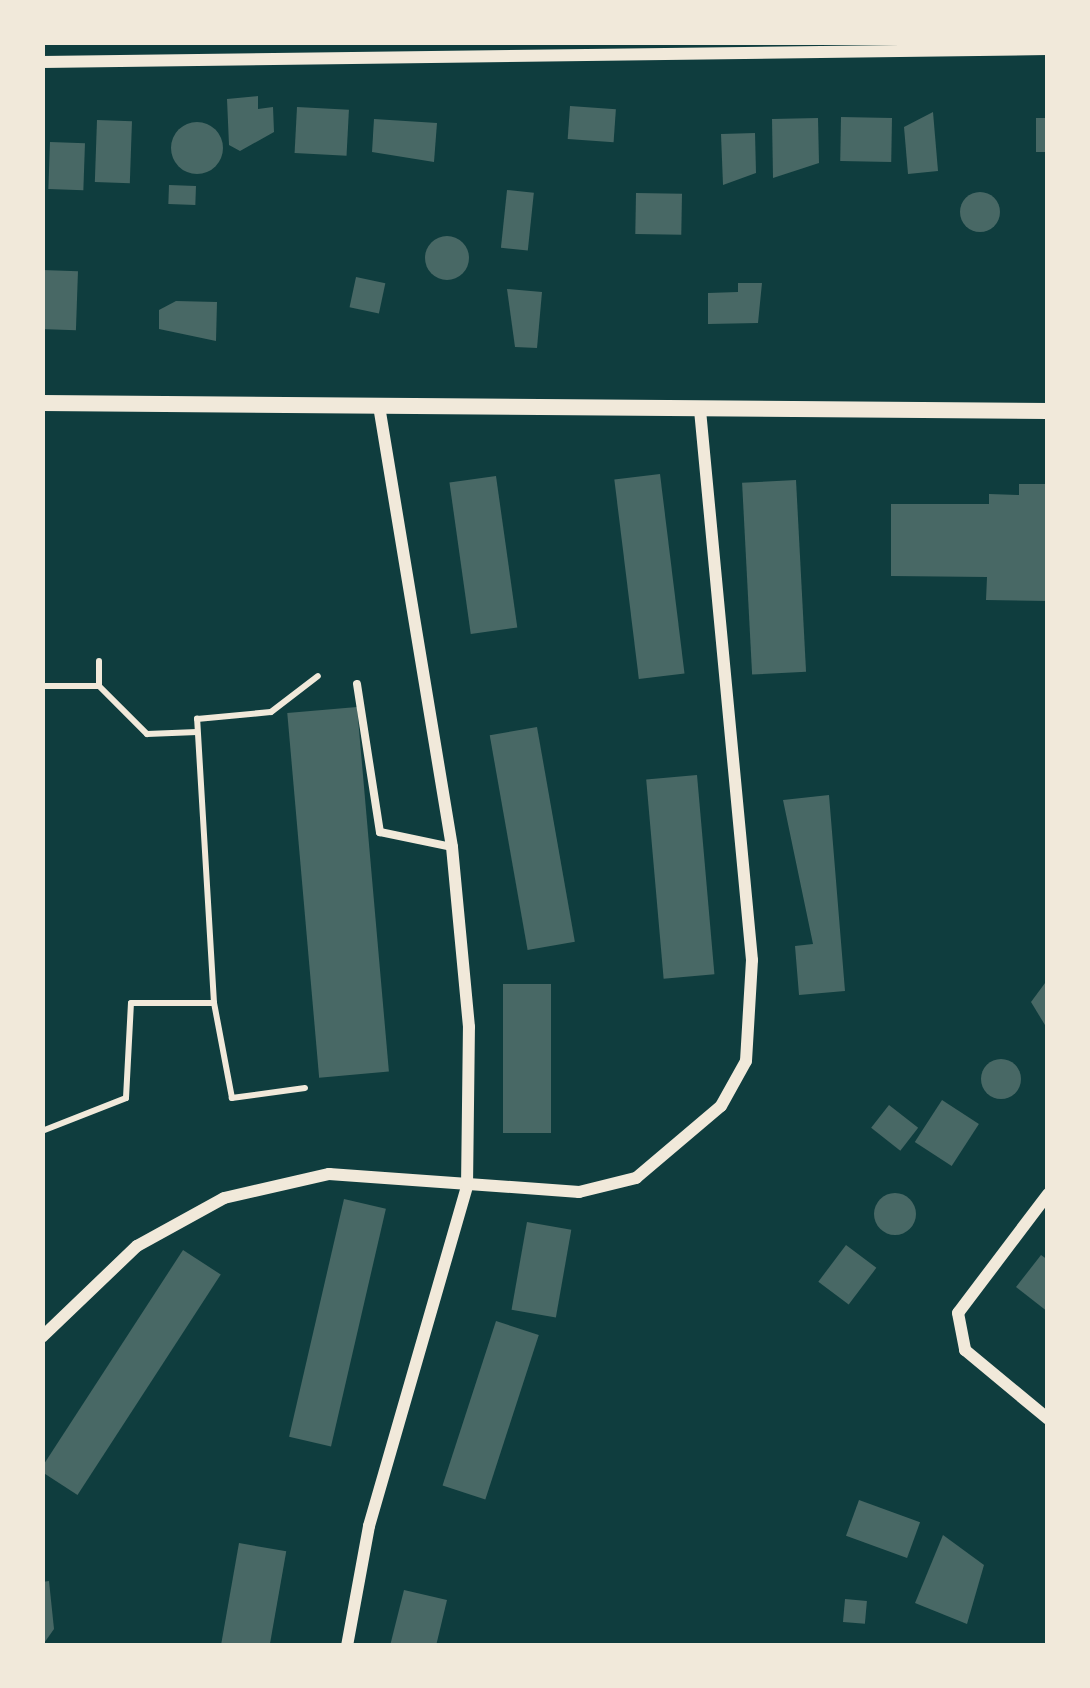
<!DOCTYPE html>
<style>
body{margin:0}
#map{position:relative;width:1090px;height:1688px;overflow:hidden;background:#0f3d3e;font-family:"Fira Sans",sans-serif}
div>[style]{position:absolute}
.building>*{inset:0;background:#486865;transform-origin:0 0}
.round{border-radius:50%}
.path>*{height:6px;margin:-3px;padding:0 3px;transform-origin:3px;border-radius:3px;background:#f1e9da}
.service>*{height:8px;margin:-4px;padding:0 4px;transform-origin:4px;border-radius:4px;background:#f1e9da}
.minor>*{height:12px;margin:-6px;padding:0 6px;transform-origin:6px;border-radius:6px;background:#f1e9da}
.tertiary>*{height:16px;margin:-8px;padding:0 8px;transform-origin:8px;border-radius:8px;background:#f1e9da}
span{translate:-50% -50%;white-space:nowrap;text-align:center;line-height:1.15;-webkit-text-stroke:9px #f1e9da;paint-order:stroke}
.frame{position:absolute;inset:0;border:45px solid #f1e9da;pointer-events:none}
</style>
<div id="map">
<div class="building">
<div style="clip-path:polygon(258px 96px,258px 109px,273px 107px,274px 132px,240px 151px,229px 145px,227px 99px)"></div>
<div style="left:570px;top:106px;width:46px;height:33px;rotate:4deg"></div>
<div style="left:297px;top:107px;width:52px;height:46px;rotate:3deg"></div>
<div style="clip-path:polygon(933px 112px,938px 171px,908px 174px,904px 127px)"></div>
<div style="left:841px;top:117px;width:51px;height:44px;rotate:1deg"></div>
<div style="clip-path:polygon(818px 118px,819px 163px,773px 178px,772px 119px)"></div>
<div style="left:1036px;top:118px;width:12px;height:34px"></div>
<div style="clip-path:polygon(374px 119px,437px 123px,434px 162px,372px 152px)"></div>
<div style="left:97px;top:120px;width:35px;height:62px;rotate:2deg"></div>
<div class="round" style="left:171px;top:122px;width:52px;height:52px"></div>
<div style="clip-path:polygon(755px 133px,756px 173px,723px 185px,721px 134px)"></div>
<div style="left:50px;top:142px;width:35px;height:47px;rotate:2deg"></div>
<div style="left:169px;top:185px;width:27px;height:19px;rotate:2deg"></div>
<div style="left:507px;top:190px;width:27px;height:58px;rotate:6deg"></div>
<div class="round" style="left:960px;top:192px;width:40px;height:40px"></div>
<div style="left:636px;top:193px;width:46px;height:41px;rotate:1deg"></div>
<div class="round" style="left:425px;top:236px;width:44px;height:44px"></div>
<div style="left:42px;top:270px;width:36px;height:59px;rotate:2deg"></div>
<div style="left:356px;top:277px;width:30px;height:31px;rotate:12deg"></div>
<div style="clip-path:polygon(738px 283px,762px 283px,758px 323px,708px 324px,708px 293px,738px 292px)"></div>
<div style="clip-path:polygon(507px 289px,542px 292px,537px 348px,515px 347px)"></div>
<div style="clip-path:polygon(176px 301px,217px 302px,216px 341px,159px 329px,159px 310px)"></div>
<div style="left:660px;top:474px;width:201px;height:46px;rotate:83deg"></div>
<div style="left:496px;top:476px;width:153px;height:47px;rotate:82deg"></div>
<div style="left:796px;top:480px;width:192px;height:54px;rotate:87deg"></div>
<div style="clip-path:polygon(1019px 484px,1048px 484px,1048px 601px,986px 600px,987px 577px,891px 576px,891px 504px,989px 504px,989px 494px,1019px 495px)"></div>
<div style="left:357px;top:707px;width:366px;height:70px;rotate:85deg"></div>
<div style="left:537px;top:727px;width:218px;height:48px;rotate:80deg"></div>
<div style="left:697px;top:775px;width:200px;height:51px;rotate:85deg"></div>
<div style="clip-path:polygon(829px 795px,845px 991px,799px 995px,795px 946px,813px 944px,783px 800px)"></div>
<div style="clip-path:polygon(1048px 979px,1048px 1030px,1031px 1002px)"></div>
<div style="left:503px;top:984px;width:48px;height:149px"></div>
<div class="round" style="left:981px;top:1059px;width:40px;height:40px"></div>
<div style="left:942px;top:1100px;width:44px;height:50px;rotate:33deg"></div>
<div style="left:889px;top:1105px;width:37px;height:29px;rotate:38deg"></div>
<div class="round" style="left:874px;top:1193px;width:42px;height:42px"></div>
<div style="left:344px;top:1199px;width:43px;height:244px;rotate:13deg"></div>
<div style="left:527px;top:1222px;width:45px;height:89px;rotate:10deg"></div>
<div style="left:846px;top:1245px;width:38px;height:46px;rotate:37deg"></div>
<div style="left:183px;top:1250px;width:45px;height:263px;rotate:33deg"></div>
<div style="clip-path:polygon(1041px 1255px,1048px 1260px,1048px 1312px,1016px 1287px)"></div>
<div style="left:496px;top:1321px;width:45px;height:173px;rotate:18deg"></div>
<div style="left:859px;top:1500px;width:65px;height:38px;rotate:20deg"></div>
<div style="clip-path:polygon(943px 1535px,984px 1565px,967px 1624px,915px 1603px)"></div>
<div style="left:239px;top:1543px;width:48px;height:104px;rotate:10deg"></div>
<div style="clip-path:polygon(49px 1581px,54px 1629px,42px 1646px,42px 1582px)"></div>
<div style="clip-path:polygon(404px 1590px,447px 1600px,436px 1646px,390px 1646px)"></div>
<div style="left:845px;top:1599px;width:22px;height:23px;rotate:5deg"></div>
</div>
<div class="path">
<div style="left:99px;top:661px;width:25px;rotate:90deg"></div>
<div style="left:99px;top:686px;width:68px;rotate:45deg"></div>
<div style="left:147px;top:734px;width:50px;rotate:-2.3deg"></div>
<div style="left:42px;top:686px;width:57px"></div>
<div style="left:305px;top:1088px;width:74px;rotate:172.2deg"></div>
<div style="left:232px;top:1098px;width:97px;rotate:-100.7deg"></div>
<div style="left:214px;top:1003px;width:285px;rotate:-93.4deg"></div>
<div style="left:197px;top:719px;width:74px;rotate:-5.4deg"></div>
<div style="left:271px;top:712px;width:59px;rotate:-37.5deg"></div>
<div style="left:42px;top:1131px;width:90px;rotate:-21.4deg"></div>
<div style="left:126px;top:1098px;width:95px;rotate:-87deg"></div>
<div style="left:131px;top:1003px;width:83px"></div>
</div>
<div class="service">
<div style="left:357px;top:684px;width:150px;rotate:81.2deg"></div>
<div style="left:380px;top:832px;width:74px;rotate:11.8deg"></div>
</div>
<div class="minor">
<div style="left:42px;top:62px;width:1006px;rotate:-0.74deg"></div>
<div style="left:1048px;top:1194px;width:149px;rotate:127.1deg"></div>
<div style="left:958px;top:1313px;width:38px;rotate:79deg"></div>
<div style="left:965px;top:1350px;width:108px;rotate:39.7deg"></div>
<div style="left:42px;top:1337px;width:132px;rotate:-43.8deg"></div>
<div style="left:137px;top:1246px;width:99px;rotate:-28.9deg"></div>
<div style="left:224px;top:1198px;width:108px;rotate:-12.9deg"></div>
<div style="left:329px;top:1174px;width:251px;rotate:4.1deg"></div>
<div style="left:579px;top:1192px;width:59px;rotate:-13.8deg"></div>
<div style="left:636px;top:1178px;width:111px;rotate:-40.3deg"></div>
<div style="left:721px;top:1106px;width:51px;rotate:-60.9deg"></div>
<div style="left:746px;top:1061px;width:101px;rotate:-86.6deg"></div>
<div style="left:752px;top:960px;width:552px;rotate:-95.4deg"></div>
<div style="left:347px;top:1646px;width:122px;rotate:-79.6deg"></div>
<div style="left:369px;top:1526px;width:353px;rotate:-73.9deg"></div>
<div style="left:467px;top:1187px;width:160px;rotate:-89.3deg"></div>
<div style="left:469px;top:1027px;width:181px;rotate:-95.4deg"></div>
<div style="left:452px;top:847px;width:449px;rotate:-99.4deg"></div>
</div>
<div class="tertiary">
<div style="left:42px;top:403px;width:1006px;rotate:0.46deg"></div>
</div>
<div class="frame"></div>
</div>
